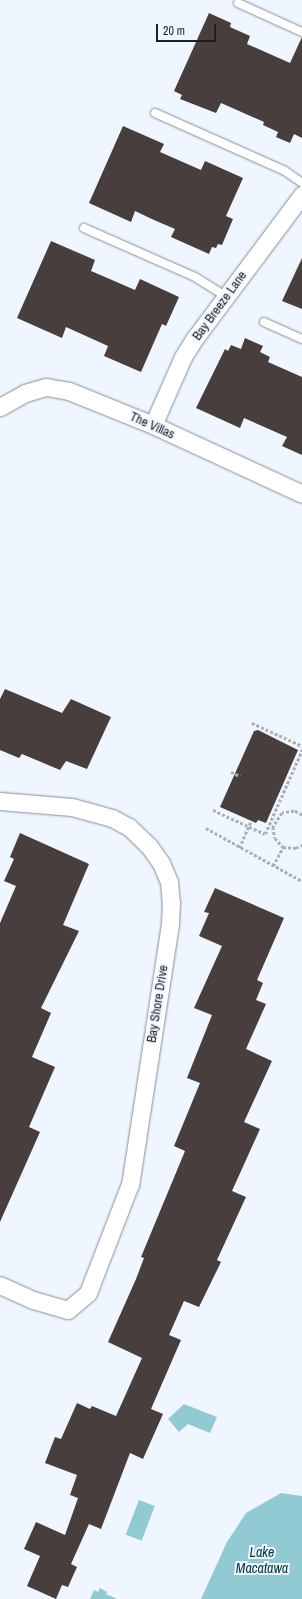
<!DOCTYPE html>
<style>
body{margin:0}
#map{position:relative;width:302px;height:1599px;overflow:hidden;background:#eff6ff;font-family:"Archivo Narrow",sans-serif}
div>[style]{position:absolute}
.water>*{inset:0;background:#92cad3;transform-origin:0 0}
.building>*{inset:0;background:#483e3d}
.path>*{height:2.5px;margin-top:-1.25px;transform-origin:0;background:repeating-linear-gradient(90deg,#abb0b8 0 3px,transparent 0 5px)}
.roads{filter:drop-shadow(0 0 1px #878e95) drop-shadow(0 0 1px #878e95)}
.lane>*{height:8px;margin:-4px;padding:0 4px;transform-origin:4px;border-radius:4px;background:#fff}
.street>*{height:17px;margin:-8.5px;padding:0 8.5px;transform-origin:8.5px;border-radius:8.5px;background:#fff}
span{translate:-50% -50%;white-space:nowrap;text-align:center;line-height:1.15;-webkit-text-stroke:4px #eff6ff;paint-order:stroke}
.street-label{font-size:13px;color:#1d2023}
.water-label{font-size:14px;color:#00343c;font-style:italic}
.scale{position:absolute;left:156px;top:24px;width:60px;height:18px;box-sizing:border-box;border:2px solid #1d2023;border-top:0;padding-left:5px;font-size:12px;line-height:14px;white-space:nowrap;color:#1d2023;-webkit-text-stroke:3px #eff6ff;paint-order:stroke}
</style>
<div id="map">
<div class="water">
<div style="clip-path:polygon(184px 1404px,217px 1417px,210px 1433px,188px 1424px,179px 1432px,168px 1419px)"></div>
<div style="clip-path:polygon(281px 1493px,302px 1496px,302px 1599px,201px 1599px,227px 1542px,246px 1513px)"></div>
<div style="left:139px;top:1500px;width:17px;height:37px;rotate:21deg"></div>
<div style="clip-path:polygon(100px 1588px,107px 1592px,106px 1594px,117px 1599px,90px 1599px,94px 1590px,98px 1592px)"></div>
</div>
<div class="building">
<div style="clip-path:polygon(209px 13px,231px 23px,230px 27px,250px 36px,247px 44px,290px 63px,302px 37px,302px 138px,294px 134px,290px 143px,276px 137px,278px 132px,263px 125px,264px 122px,221px 103px,216px 113px,180px 99px,182px 95px,174px 91px)"></div>
<div style="clip-path:polygon(123px 126px,164px 144px,160px 152px,201px 170px,205px 161px,243px 178px,226px 216px,233px 219px,222px 245px,218px 244px,216px 248px,212px 247px,209px 254px,171px 237px,175px 229px,154px 220px,135px 211px,131px 222px,89px 203px)"></div>
<div style="clip-path:polygon(51px 241px,95px 260px,91px 271px,112px 280px,135px 290px,140px 279px,179px 297px,166px 326px,162px 324px,141px 372px,104px 356px,108px 346px,66px 327px,62px 338px,17px 318px)"></div>
<div style="clip-path:polygon(302px 258px,302px 309px,282px 301px)"></div>
<div style="clip-path:polygon(245px 338px,263px 346px,260px 352px,270px 357px,268px 362px,302px 377px,302px 455px,282px 446px,287px 437px,244px 418px,240px 428px,196px 408px,225px 349px,228px 351px,231px 345px,241px 349px)"></div>
<div style="clip-path:polygon(5px 689px,62px 713px,71px 699px,111px 717px,87px 769px,66px 761px,60px 770px,22px 754px,19px 758px,0 750px,0 699px)"></div>
<div style="clip-path:polygon(258px 730px,298px 750px,266px 823px,258px 820px,256px 823px,220px 807px,254px 731px)"></div>
<div style="clip-path:polygon(20px 833px,89px 864px,63px 925px,79px 931px,41px 1008px,51px 1013px,32px 1057px,55px 1067px,29px 1127px,40px 1132px,0 1222px,0 923px,16px 886px,4px 881px,14px 859px,10px 857px)"></div>
<div style="clip-path:polygon(215px 888px,284px 918px,257px 980px,263px 983px,256px 1000px,266px 1004px,246px 1049px,272px 1061px,244px 1122px,260px 1129px,232px 1191px,246px 1197px,217px 1260px,221px 1262px,199px 1307px,184px 1301px,169px 1335px,181px 1340px,151px 1409px,163px 1414px,143px 1459px,130px 1453px,101px 1529px,89px 1524px,71px 1564px,77px 1567px,68px 1587px,62px 1585px,56px 1599px,27px 1586px,40px 1556px,24px 1549px,36px 1522px,65px 1535px,78px 1498px,70px 1495px,77px 1475px,45px 1463px,55px 1437px,61px 1439px,77px 1403px,90px 1409px,92px 1406px,116px 1416px,142px 1358px,108px 1342px,136px 1279px,144px 1258px,141px 1257px,185px 1151px,174px 1146px,200px 1083px,187px 1078px,212px 1015px,194px 1008px,222px 946px,199px 936px,209px 913px,204px 912px)"></div>
</div>
<div class="path">
<div style="left:252px;top:723px;width:55px;rotate:24.7deg"></div>
<div style="left:231px;top:772px;width:10px;rotate:24deg"></div>
<div style="left:213px;top:810px;width:57px;rotate:24.8deg"></div>
<div style="left:265px;top:834px;width:92px;rotate:-66.2deg"></div>
<div style="left:302px;top:815px;width:9px;rotate:-153deg"></div>
<div style="left:294px;top:811px;width:12px;rotate:171deg"></div>
<div style="left:282px;top:813px;width:17px;rotate:123deg"></div>
<div style="left:273px;top:827px;width:11px;rotate:80deg"></div>
<div style="left:275px;top:838px;width:12px;rotate:48deg"></div>
<div style="left:283px;top:847px;width:13px;rotate:4deg"></div>
<div style="left:296px;top:848px;width:7px;rotate:-27deg"></div>
<div style="left:206px;top:828px;width:110px;rotate:28.9deg"></div>
<div style="left:239px;top:848px;width:30px;rotate:-66deg"></div>
<div style="left:273px;top:866px;width:21px;rotate:-62deg"></div>
</div>
<div class="roads">
<div class="lane">
<div style="left:238px;top:3px;width:70px;rotate:24.4deg"></div>
<div style="left:155px;top:113px;width:142px;rotate:24deg"></div>
<div style="left:285px;top:171px;width:21px;rotate:35deg"></div>
<div style="left:84px;top:228px;width:121px;rotate:23.8deg"></div>
<div style="left:195px;top:277px;width:36px;rotate:32deg"></div>
<div style="left:264px;top:322px;width:42px;rotate:24.1deg"></div>
</div>
<div class="street">
<div style="left:0;top:407px;width:29px;rotate:-29deg"></div>
<div style="left:25px;top:393px;width:22px;rotate:-16deg"></div>
<div style="left:46px;top:387px;width:23px;rotate:10deg"></div>
<div style="left:69px;top:391px;width:91px;rotate:22deg"></div>
<div style="left:153px;top:425px;width:164px;rotate:24.8deg"></div>
<div style="left:153px;top:425px;width:74px;rotate:-66.2deg"></div>
<div style="left:183px;top:357px;width:22px;rotate:-58deg"></div>
<div style="left:195px;top:338px;width:179px;rotate:-53.2deg"></div>
<div style="left:0;top:801px;width:72px;rotate:4.8deg"></div>
<div style="left:72px;top:807px;width:41px;rotate:15.4deg"></div>
<div style="left:112px;top:818px;width:19px;rotate:28deg"></div>
<div style="left:129px;top:827px;width:28px;rotate:44deg"></div>
<div style="left:149px;top:846px;width:21px;rotate:55deg"></div>
<div style="left:161px;top:863px;width:21px;rotate:67deg"></div>
<div style="left:169px;top:882px;width:21px;rotate:85deg"></div>
<div style="left:171px;top:903px;width:21px;rotate:93deg"></div>
<div style="left:170px;top:924px;width:263px;rotate:98.7deg"></div>
<div style="left:130px;top:1184px;width:117px;rotate:111.1deg"></div>
<div style="left:88px;top:1293px;width:26px;rotate:140deg"></div>
<div style="left:68px;top:1310px;width:36px;rotate:-164deg"></div>
<div style="left:33px;top:1300px;width:36px;rotate:-156deg"></div>
</div>
</div>
<div class="street-label">
<span style="left:220px;top:306px;rotate:-54deg">Bay Breeze Lane</span>
<span style="left:152px;top:426px;rotate:24deg">The Villas</span>
<span style="left:158px;top:1004px;rotate:-81deg">Bay Shore Drive</span>
</div>
<div class="water-label">
<span style="left:262px;top:1560px">Lake<br>Macatawa</span>
</div>
<div class="scale">20 m</div>
</div>
